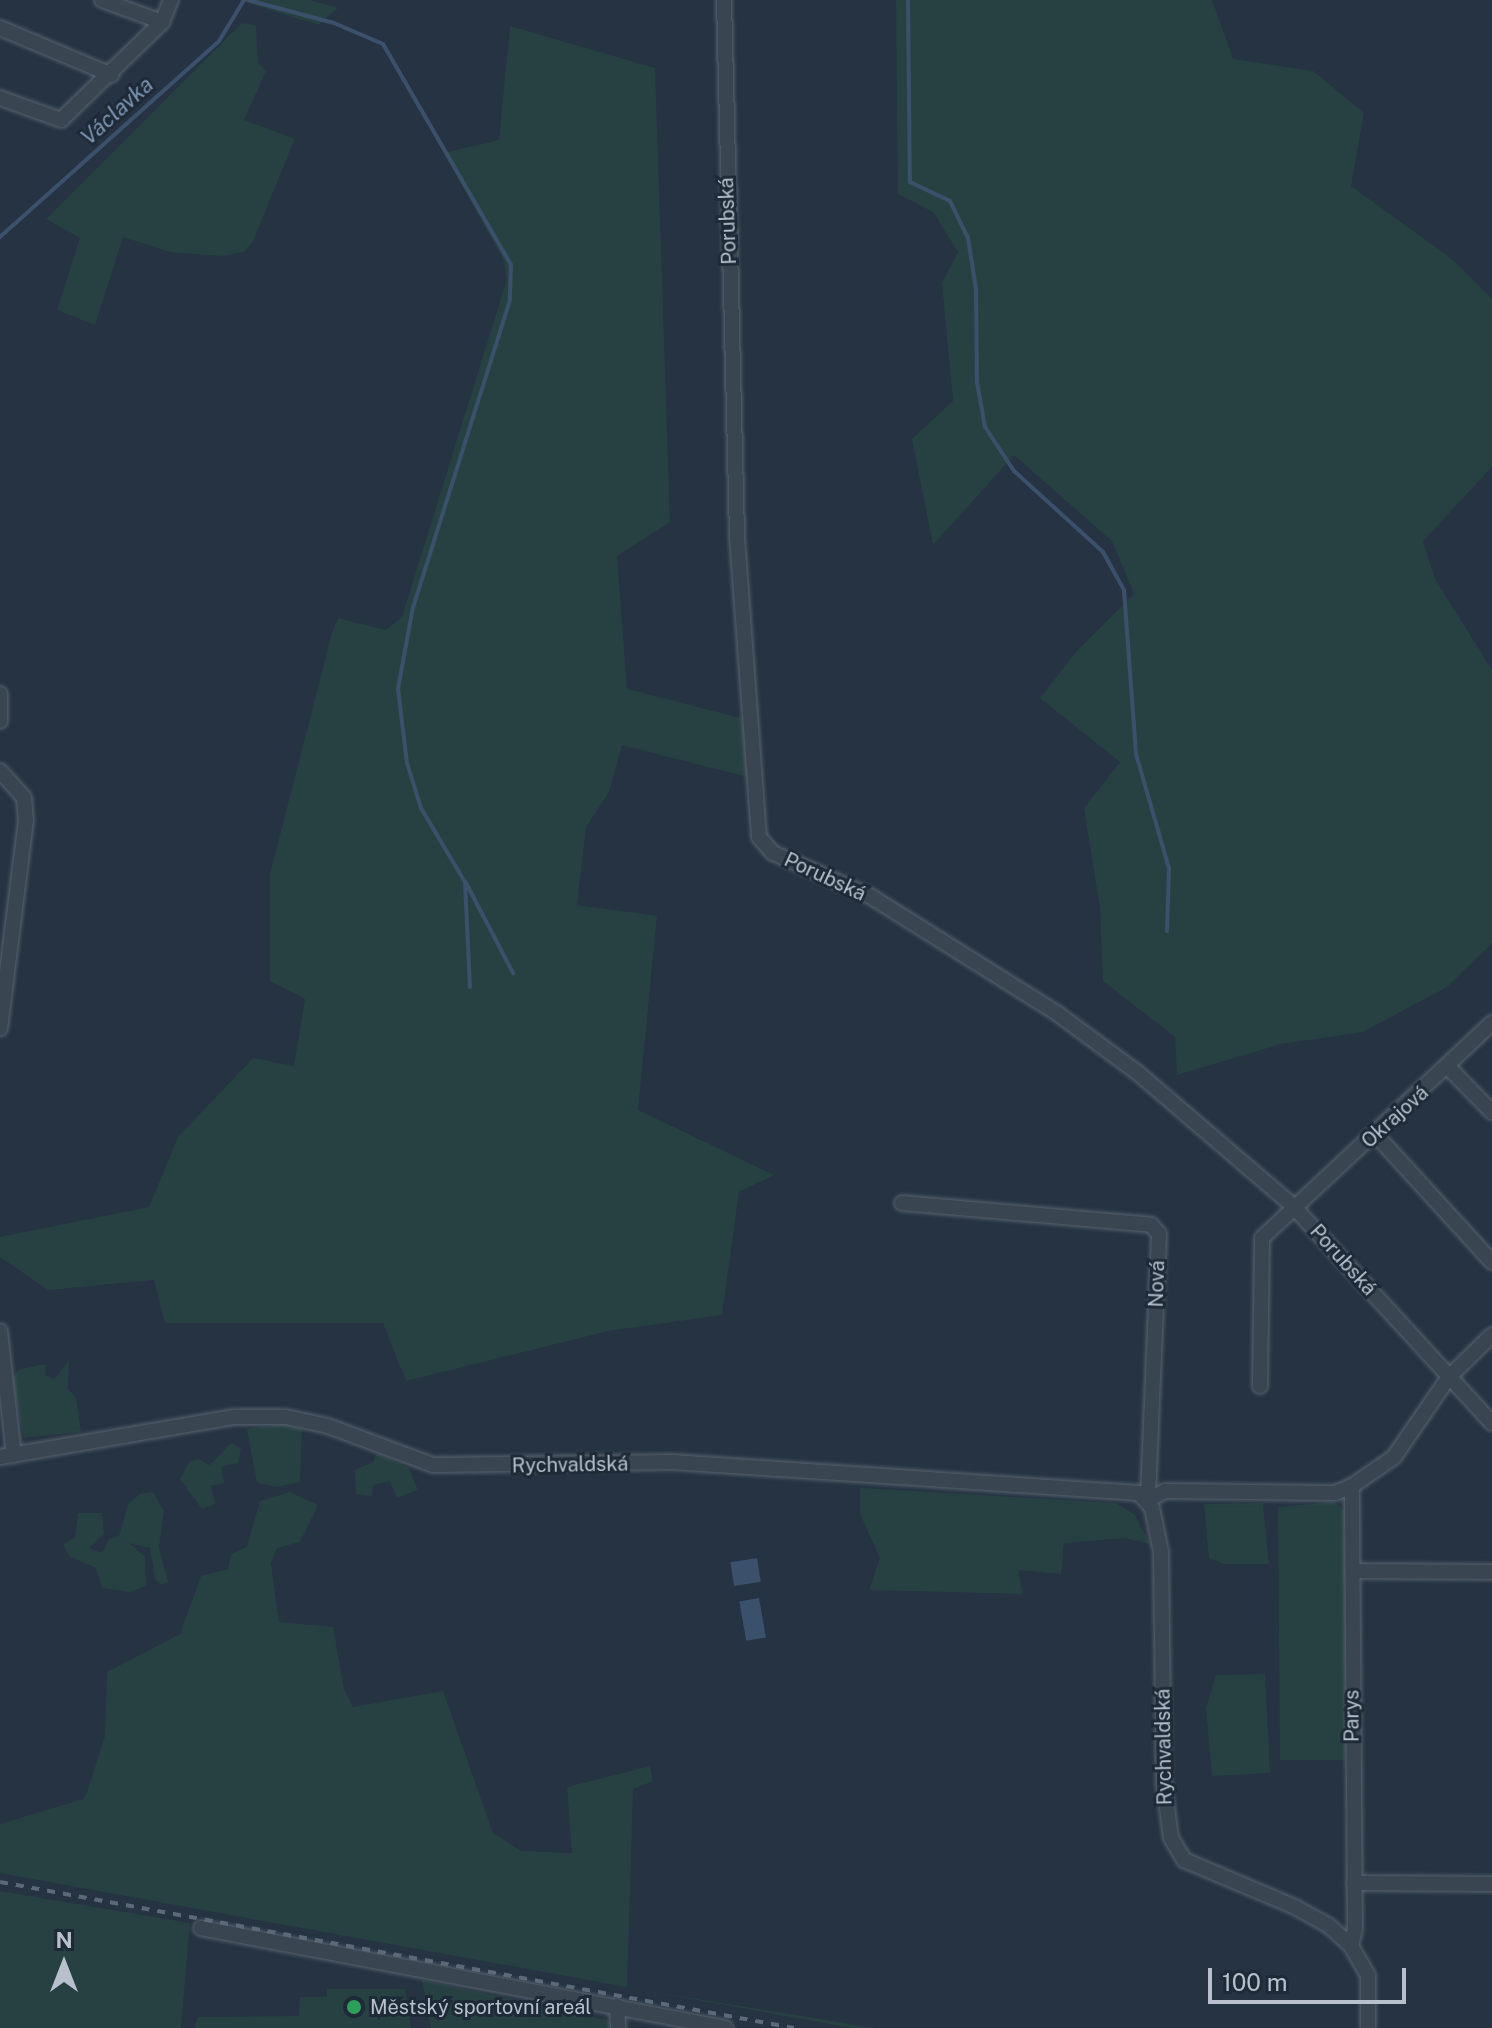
<!DOCTYPE html>
<meta charset="utf-8">
<style>
body{margin:0}
#map{position:relative;width:1492px;height:2028px;overflow:hidden;background:#253342;font-family:"Public Sans",sans-serif}
div>[style]{position:absolute}
.green>*{inset:0;background:#274143}
.water>*{inset:0;background:#3b516b;transform-origin:0 0}
.stream>*{height:4px;margin:-2px;padding:0 2px;transform-origin:2px;border-radius:2px;background:#3b516b}
.roads{filter:drop-shadow(0 0 2px #58636f) drop-shadow(0 0 2px #58636f)}
.minor>*{height:14px;margin:-7px;padding:0 7px;transform-origin:7px;border-radius:7px;background:#3a4552}
.rail>*{height:4px;margin-top:-2px;transform-origin:0;background:repeating-linear-gradient(90deg,#5c6979 0 8px,transparent 0 16px)}
.dots>*{width:22px;height:22px;translate:-50% -50%;box-sizing:border-box;border:4px solid #1e2a37;border-radius:50%}
span{translate:-50% -50%;white-space:nowrap;text-align:center;line-height:1.15;-webkit-text-stroke:6px #1e2a37;paint-order:stroke}
.street-label{font-size:20px;color:#b7c0cc}
.poi-label{font-size:20px;color:#b7c0cc}
.left{translate:0 -50%;text-align:left}
.water-label{font-size:22px;color:#7d97b3;font-style:italic}
.north{position:absolute;left:24px;top:1924px;width:80px;height:80px;-webkit-text-stroke:6px #1e2a37;paint-order:stroke;rotate:0deg;font-size:22px;font-weight:700;line-height:32px;text-align:center;color:#b7c0cc}
.north::after{content:'';display:block;margin:auto;width:28px;height:36px;background:#b7c0cc;clip-path:polygon(50% 0,100% 100%,50% 72%,0 100%)}
.scale{position:absolute;left:1208px;top:1968px;width:198px;height:36px;box-sizing:border-box;border:4px solid #b7c0cc;border-top:0;padding-left:10px;font-size:24px;line-height:28px;white-space:nowrap;color:#b7c0cc;-webkit-text-stroke:6px #1e2a37;paint-order:stroke}
</style>
<div id="map">
<div class="green">
<div style="clip-path:polygon(239px 0,309px 0,338px 8px,318px 25px)"></div>
<div style="clip-path:polygon(896px 0,1212px 0,1233px 59px,1313px 71px,1364px 113px,1351px 186px,1453px 260px,1492px 299px,1492px 467px,1423px 541px,1435px 579px,1492px 670px,1492px 943px,1447px 987px,1363px 1032px,1281px 1044px,1177px 1075px,1175px 1037px,1103px 981px,1100px 908px,1084px 808px,1120px 762px,1040px 698px,1076px 652px,1134px 594px,1112px 541px,1014px 455px,933px 545px,912px 439px,953px 401px,942px 283px,958px 252px,933px 212px,898px 194px)"></div>
<div style="clip-path:polygon(242px 23px,256px 26px,258px 63px,266px 71px,244px 120px,295px 139px,252px 243px,244px 252px,221px 256px,171px 252px,123px 237px,95px 325px,57px 310px,80px 238px,46px 219px)"></div>
<div style="clip-path:polygon(510px 26px,655px 68px,670px 522px,617px 556px,627px 689px,745px 719px,748px 777px,622px 745px,609px 792px,586px 827px,577px 905px,657px 916px,638px 1110px,774px 1175px,739px 1192px,722px 1315px,608px 1331px,406px 1381px,383px 1323px,165px 1323px,154px 1280px,48px 1290px,0 1257px,0 1237px,149px 1207px,178px 1137px,253px 1058px,294px 1066px,305px 999px,270px 981px,270px 874px,332px 633px,338px 618px,386px 630px,402px 617px,507px 279px,504px 261px,444px 153px,499px 140px)"></div>
<div style="clip-path:polygon(69px 1360px,68px 1389px,76px 1398px,81px 1432px,24px 1438px,12px 1380px,18px 1370px,45px 1364px,46px 1376px,54px 1379px)"></div>
<div style="clip-path:polygon(286px 1424px,302px 1430px,300px 1482px,277px 1487px,257px 1483px,247px 1429px)"></div>
<div style="clip-path:polygon(231px 1443px,241px 1448px,238px 1463px,221px 1467px,224px 1483px,211px 1486px,215px 1504px,202px 1509px,180px 1479px,189px 1462px,198px 1459px,210px 1465px)"></div>
<div style="clip-path:polygon(377px 1453px,409px 1468px,418px 1490px,397px 1498px,390px 1481px,373px 1485px,372px 1496px,356px 1494px,355px 1470px,373px 1462px)"></div>
<div style="clip-path:polygon(860px 1488px,1116px 1503px,1135px 1515px,1150px 1544px,1124px 1538px,1064px 1543px,1061px 1574px,1018px 1570px,1023px 1594px,869px 1590px,880px 1558px,860px 1514px)"></div>
<div style="clip-path:polygon(153px 1492px,164px 1511px,159px 1547px,168px 1582px,161px 1585px,155px 1579px,150px 1548px,129px 1543px,145px 1557px,146px 1586px,130px 1592px,102px 1588px,96px 1568px,69px 1556px,63px 1544px,75px 1538px,78px 1513px,102px 1513px,104px 1534px,89px 1548px,102px 1553px,109px 1539px,119px 1536px,128px 1504px,140px 1494px)"></div>
<div style="clip-path:polygon(290px 1492px,318px 1505px,300px 1542px,277px 1548px,271px 1563px,279px 1622px,333px 1627px,344px 1689px,353px 1707px,443px 1691px,493px 1833px,521px 1851px,572px 1853px,567px 1787px,650px 1766px,653px 1781px,633px 1789px,627px 1987px,0 1873px,0 1824px,83px 1799px,87px 1792px,105px 1736px,107px 1672px,180px 1634px,201px 1576px,228px 1569px,231px 1554px,247px 1547px,260px 1501px)"></div>
<div style="clip-path:polygon(1334px 1502px,1347px 1513px,1345px 1760px,1280px 1760px,1278px 1507px)"></div>
<div style="clip-path:polygon(1263px 1503px,1269px 1564px,1224px 1564px,1209px 1558px,1204px 1504px)"></div>
<div style="clip-path:polygon(1265px 1674px,1270px 1773px,1212px 1776px,1206px 1708px,1216px 1675px)"></div>
<div style="clip-path:polygon(0 1891px,190px 1923px,181px 2028px,0 2028px)"></div>
<div style="clip-path:polygon(422px 1980px,607px 2020px,622px 2028px,431px 2028px)"></div>
<div style="clip-path:polygon(327px 1989px,405px 1989px,411px 2028px,194px 2028px,198px 2017px,299px 2016px,300px 1997px,327px 1997px)"></div>
<div style="clip-path:polygon(636px 1989px,875px 2028px,852px 2028px)"></div>
</div>
<div class="water">
<div style="left:757px;top:1558px;width:24px;height:27px;rotate:81deg"></div>
<div style="left:759px;top:1598px;width:40px;height:20px;rotate:80deg"></div>
</div>
<div class="stream">
<div style="left:248px;top:0;width:89px;rotate:15deg"></div>
<div style="left:334px;top:23px;width:53px;rotate:23.2deg"></div>
<div style="left:383px;top:44px;width:255px;rotate:59.9deg"></div>
<div style="left:511px;top:265px;width:35px;rotate:92deg"></div>
<div style="left:510px;top:300px;width:322px;rotate:107.5deg"></div>
<div style="left:413px;top:607px;width:83px;rotate:100.4deg"></div>
<div style="left:398px;top:689px;width:75px;rotate:83.1deg"></div>
<div style="left:407px;top:763px;width:47px;rotate:72.7deg"></div>
<div style="left:421px;top:808px;width:86px;rotate:59.3deg"></div>
<div style="left:465px;top:882px;width:105px;rotate:87.3deg"></div>
<div style="left:908px;top:0;width:182px;rotate:89.4deg"></div>
<div style="left:910px;top:182px;width:44px;rotate:25.4deg"></div>
<div style="left:950px;top:201px;width:41px;rotate:64.1deg"></div>
<div style="left:968px;top:238px;width:52px;rotate:81.1deg"></div>
<div style="left:976px;top:289px;width:93px;rotate:89.4deg"></div>
<div style="left:977px;top:382px;width:46px;rotate:79.9deg"></div>
<div style="left:985px;top:427px;width:53px;rotate:56.6deg"></div>
<div style="left:1014px;top:471px;width:120px;rotate:42.3deg"></div>
<div style="left:1103px;top:552px;width:43px;rotate:61.1deg"></div>
<div style="left:1124px;top:590px;width:164px;rotate:85.8deg"></div>
<div style="left:1136px;top:754px;width:119px;rotate:73.9deg"></div>
<div style="left:1169px;top:868px;width:63px;rotate:91.8deg"></div>
<div style="left:0;top:237px;width:294px;rotate:-41.8deg"></div>
<div style="left:219px;top:41px;width:48px;rotate:-58.6deg"></div>
<div style="left:466px;top:883px;width:102px;rotate:62.4deg"></div>
</div>
<div class="roads">
<div class="minor">
<div style="left:102px;top:0;width:64px;rotate:20.1deg"></div>
<div style="left:724px;top:0;width:537px;rotate:88.61deg"></div>
<div style="left:737px;top:537px;width:301px;rotate:85.8deg"></div>
<div style="left:759px;top:837px;width:21px;rotate:49deg"></div>
<div style="left:773px;top:853px;width:106px;rotate:23.9deg"></div>
<div style="left:870px;top:896px;width:222px;rotate:32.1deg"></div>
<div style="left:1058px;top:1014px;width:99px;rotate:36.4deg"></div>
<div style="left:1138px;top:1073px;width:204px;rotate:40.6deg"></div>
<div style="left:1293px;top:1206px;width:294px;rotate:47.5deg"></div>
<div style="left:0;top:28px;width:121px;rotate:22.8deg"></div>
<div style="left:0;top:98px;width:65px;rotate:19.8deg"></div>
<div style="left:61px;top:120px;width:141px;rotate:-44.1deg"></div>
<div style="left:162px;top:22px;width:24px;rotate:-68deg"></div>
<div style="left:0;top:694px;width:27px;rotate:90deg"></div>
<div style="left:0;top:771px;width:36px;rotate:48deg"></div>
<div style="left:24px;top:798px;width:22px;rotate:85deg"></div>
<div style="left:26px;top:820px;width:210px;rotate:97.1deg"></div>
<div style="left:1449px;top:1068px;width:62px;rotate:45.7deg"></div>
<div style="left:1376px;top:1135px;width:172px;rotate:47.6deg"></div>
<div style="left:902px;top:1203px;width:250px;rotate:5deg"></div>
<div style="left:1151px;top:1225px;width:12px;rotate:48deg"></div>
<div style="left:1159px;top:1234px;width:266px;rotate:92.4deg"></div>
<div style="left:1148px;top:1500px;width:19px;rotate:-28deg"></div>
<div style="left:1165px;top:1491px;width:170px;rotate:0.7deg"></div>
<div style="left:1335px;top:1493px;width:18px;rotate:-22deg"></div>
<div style="left:1352px;top:1486px;width:51px;rotate:-34.6deg"></div>
<div style="left:1394px;top:1457px;width:97px;rotate:-55.5deg"></div>
<div style="left:1449px;top:1377px;width:60px;rotate:-44.3deg"></div>
<div style="left:0;top:1331px;width:125px;rotate:83.6deg"></div>
<div style="left:1260px;top:1386px;width:148px;rotate:-89.2deg"></div>
<div style="left:1262px;top:1238px;width:315px;rotate:-43.1deg"></div>
<div style="left:0;top:1457px;width:238px;rotate:-9.7deg"></div>
<div style="left:235px;top:1417px;width:51px"></div>
<div style="left:286px;top:1417px;width:43px;rotate:12.1deg"></div>
<div style="left:328px;top:1426px;width:112px;rotate:20.4deg"></div>
<div style="left:433px;top:1465px;width:239px;rotate:-0.7deg"></div>
<div style="left:672px;top:1462px;width:468px;rotate:3.8deg"></div>
<div style="left:1139px;top:1493px;width:20px;rotate:49deg"></div>
<div style="left:1152px;top:1508px;width:45px;rotate:78.4deg"></div>
<div style="left:1161px;top:1552px;width:233px;rotate:89.3deg"></div>
<div style="left:1164px;top:1785px;width:53px;rotate:82.5deg"></div>
<div style="left:1171px;top:1838px;width:26px;rotate:59deg"></div>
<div style="left:1184px;top:1860px;width:121px;rotate:22.9deg"></div>
<div style="left:1295px;top:1907px;width:38px;rotate:29deg"></div>
<div style="left:1328px;top:1925px;width:31px;rotate:42deg"></div>
<div style="left:1351px;top:1946px;width:34px;rotate:60deg"></div>
<div style="left:1368px;top:1976px;width:52px;rotate:90deg"></div>
<div style="left:1353px;top:1571px;width:139px;rotate:0.4deg"></div>
<div style="left:1354px;top:1883px;width:138px;rotate:0.4deg"></div>
<div style="left:201px;top:1928px;width:534px;rotate:10.78deg"></div>
<div style="left:1351px;top:1946px;width:18px;rotate:-77deg"></div>
<div style="left:1355px;top:1928px;width:442px;rotate:-90.4deg"></div>
<div style="left:617px;top:2006px;width:22px;rotate:87deg"></div>
</div>
</div>
<div class="rail">
<div style="left:0;top:1882px;width:807px;rotate:10.42deg"></div>
</div>
<div class="dots">
<div style="left:354px;top:2007px;background:#2e9e5b"></div>
</div>
<div class="street-label">
<span style="left:728px;top:221px;rotate:-92deg">Porubská</span>
<span style="left:825px;top:877px;rotate:25deg">Porubská</span>
<span style="left:1395px;top:1117px;rotate:-42deg">Okrajová</span>
<span style="left:1343px;top:1260px;rotate:48deg">Porubská</span>
<span style="left:1157px;top:1284px;rotate:-88deg">Nová</span>
<span style="left:570px;top:1465px;rotate:-1deg">Rychvaldská</span>
<span style="left:1352px;top:1716px;rotate:-90deg">Parys</span>
<span style="left:1164px;top:1747px;rotate:-91deg">Rychvaldská</span>
</div>
<div class="poi-label">
<span class="left" style="left:370px;top:2007px">Městský sportovní areál</span>
</div>
<div class="water-label">
<span style="left:117px;top:111px;rotate:-42deg">Václavka</span>
</div>
<div class="north">N</div>
<div class="scale">100 m</div>
</div>
